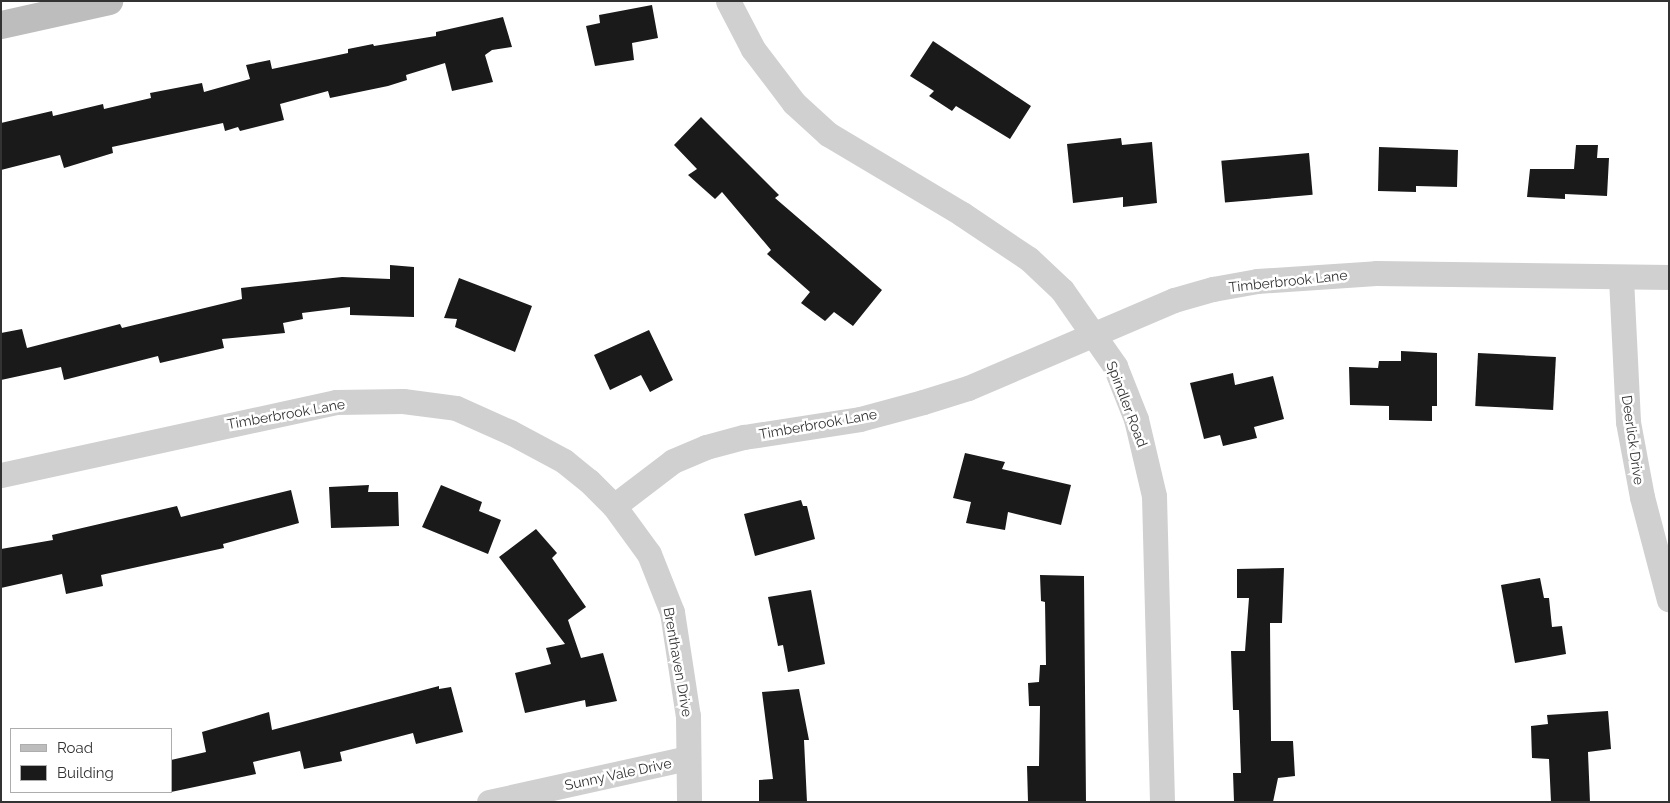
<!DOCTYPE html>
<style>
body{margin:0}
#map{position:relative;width:1670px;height:803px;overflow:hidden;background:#fff;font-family:Raleway,sans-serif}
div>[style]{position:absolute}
.building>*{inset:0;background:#1a1a1a;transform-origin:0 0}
.street>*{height:25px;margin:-12.5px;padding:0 12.5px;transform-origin:12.5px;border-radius:12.5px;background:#d0d0d0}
.secondary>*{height:28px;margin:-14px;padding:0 14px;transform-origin:14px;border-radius:14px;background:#bdbdbd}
span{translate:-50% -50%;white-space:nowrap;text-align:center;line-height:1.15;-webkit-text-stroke:5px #fff;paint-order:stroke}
.street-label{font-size:14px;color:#333}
.frame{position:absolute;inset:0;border:2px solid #333;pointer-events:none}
.legend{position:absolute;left:10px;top:728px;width:162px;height:65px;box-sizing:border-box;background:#fff;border:1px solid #adadad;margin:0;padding:6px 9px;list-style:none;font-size:15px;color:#333}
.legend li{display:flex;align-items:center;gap:10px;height:25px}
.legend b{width:25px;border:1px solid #adadad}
</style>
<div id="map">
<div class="building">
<div style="clip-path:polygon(652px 5px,658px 38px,632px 43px,634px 60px,595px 66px,586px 26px,600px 23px,599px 15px)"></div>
<div style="clip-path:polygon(503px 17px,512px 47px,492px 50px,485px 55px,493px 82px,452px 91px,445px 63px,406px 75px,407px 80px,388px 86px,330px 98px,328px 91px,280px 104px,284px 120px,240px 131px,238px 127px,225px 131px,223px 123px,112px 147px,113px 153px,64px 168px,60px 155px,1px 170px,1px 123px,52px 111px,53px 116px,103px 104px,104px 109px,151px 98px,150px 93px,202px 83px,204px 92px,250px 79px,246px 65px,270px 60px,272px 69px,348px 53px,348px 49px,373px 44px,374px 46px,436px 36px,436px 32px)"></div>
<div style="clip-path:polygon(933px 41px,1031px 106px,1010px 139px,956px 106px,952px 111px,929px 96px,934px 91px,910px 76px)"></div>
<div style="clip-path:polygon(701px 117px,779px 195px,775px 198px,882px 290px,853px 326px,834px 312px,825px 321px,801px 303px,810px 292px,767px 254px,771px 250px,722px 192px,715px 199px,688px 175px,697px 169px,674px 145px)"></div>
<div style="clip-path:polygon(1121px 138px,1122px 145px,1152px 142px,1157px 203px,1123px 207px,1123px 197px,1073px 203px,1067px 144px)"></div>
<div style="clip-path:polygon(1576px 145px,1598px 145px,1597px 158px,1609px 158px,1607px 196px,1565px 194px,1565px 199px,1527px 197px,1530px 169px,1574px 169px)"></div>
<div style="clip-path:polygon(1379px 147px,1458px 150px,1457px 187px,1416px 186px,1416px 192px,1378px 191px)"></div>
<div style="left:1309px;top:153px;width:42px;height:88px;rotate:85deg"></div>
<div style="clip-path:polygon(390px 265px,414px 267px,414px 317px,350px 315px,350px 307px,302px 313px,303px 319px,283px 323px,285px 333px,222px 339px,224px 348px,160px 363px,158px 356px,64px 380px,61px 367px,1px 380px,1px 333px,22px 329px,27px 348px,120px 324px,122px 328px,242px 299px,241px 288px,342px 277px,390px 279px)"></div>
<div style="clip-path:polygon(459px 278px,532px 306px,515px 352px,455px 327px,457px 319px,444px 318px)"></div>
<div style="clip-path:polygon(649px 330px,673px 380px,650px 392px,641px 375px,610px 390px,594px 355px)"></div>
<div style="clip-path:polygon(1401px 351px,1437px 353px,1437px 406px,1432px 406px,1432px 421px,1389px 420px,1389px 406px,1350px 405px,1349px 367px,1378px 368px,1379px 361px,1401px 361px)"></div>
<div style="left:1478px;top:353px;width:78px;height:53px;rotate:3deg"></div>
<div style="clip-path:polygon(1233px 373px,1235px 385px,1273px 376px,1284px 419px,1254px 427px,1257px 438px,1223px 446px,1220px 435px,1204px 439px,1190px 383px)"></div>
<div style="clip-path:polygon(965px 453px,1005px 462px,1002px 469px,1071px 485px,1061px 525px,1008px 512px,1005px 530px,966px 523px,971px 502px,953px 498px)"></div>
<div style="clip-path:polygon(369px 485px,368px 492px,398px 492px,399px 526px,331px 528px,329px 487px)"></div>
<div style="clip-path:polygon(441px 485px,482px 502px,479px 511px,501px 520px,488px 554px,422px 527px)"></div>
<div style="clip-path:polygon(291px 490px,299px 523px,223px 544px,224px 548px,101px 575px,103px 586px,66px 594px,62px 574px,1px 588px,1px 549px,53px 540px,52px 535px,177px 506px,181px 517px)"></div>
<div style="clip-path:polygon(801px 500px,803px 506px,807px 506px,815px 539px,755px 556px,744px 514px)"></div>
<div style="clip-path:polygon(536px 529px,557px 553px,552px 558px,586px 607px,568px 620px,581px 658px,603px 653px,617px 701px,586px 707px,585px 700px,525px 713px,515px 673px,551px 664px,546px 648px,565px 644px,499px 557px)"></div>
<div style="clip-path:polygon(1284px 568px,1282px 623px,1270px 623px,1271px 741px,1293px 741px,1295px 776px,1278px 778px,1273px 802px,1234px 802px,1233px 773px,1241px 773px,1239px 710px,1233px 710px,1231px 651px,1245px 651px,1249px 598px,1237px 598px,1237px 569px)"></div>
<div style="clip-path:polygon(1040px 575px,1084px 576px,1086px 802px,1028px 802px,1027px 766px,1039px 766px,1040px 706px,1029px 706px,1028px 683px,1039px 682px,1040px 665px,1046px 665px,1045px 602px,1041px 601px)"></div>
<div style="clip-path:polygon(1540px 578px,1544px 598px,1549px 598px,1552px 627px,1562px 626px,1566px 654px,1515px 663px,1501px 585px)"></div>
<div style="clip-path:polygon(811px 590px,825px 664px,788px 672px,783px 645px,778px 646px,768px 597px)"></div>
<div style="clip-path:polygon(439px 686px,439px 689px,451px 687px,463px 732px,416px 744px,413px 733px,340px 752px,342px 761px,304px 769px,300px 751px,253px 762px,256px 774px,171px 792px,171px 760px,206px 752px,202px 732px,269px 712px,272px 730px)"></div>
<div style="clip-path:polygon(799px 689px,809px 740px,804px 740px,807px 802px,759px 802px,759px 780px,773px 779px,762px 692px)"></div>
<div style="clip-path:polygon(1608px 711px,1611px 749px,1588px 752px,1590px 802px,1551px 802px,1549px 759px,1532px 758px,1531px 726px,1548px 724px,1547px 715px)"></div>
</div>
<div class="street">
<div style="left:728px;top:1px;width:54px;rotate:62.5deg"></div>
<div style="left:753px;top:49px;width:68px;rotate:52.8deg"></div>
<div style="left:794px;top:103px;width:46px;rotate:42.4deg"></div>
<div style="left:828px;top:134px;width:156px;rotate:30.8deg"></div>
<div style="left:962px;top:214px;width:81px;rotate:33.9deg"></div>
<div style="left:1029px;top:259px;width:45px;rotate:43.2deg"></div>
<div style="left:1062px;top:290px;width:93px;rotate:55.1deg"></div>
<div style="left:1115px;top:366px;width:57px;rotate:68.4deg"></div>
<div style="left:1136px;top:419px;width:79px;rotate:76.8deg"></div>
<div style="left:1154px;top:496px;width:306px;rotate:88.5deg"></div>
<div style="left:1621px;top:278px;width:144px;rotate:87.2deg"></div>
<div style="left:1628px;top:422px;width:76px;rotate:79.4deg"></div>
<div style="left:1642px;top:497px;width:106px;rotate:75.3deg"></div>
<div style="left:1px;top:475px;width:343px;rotate:-12.3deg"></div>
<div style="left:336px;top:402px;width:67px;rotate:-0.9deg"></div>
<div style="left:403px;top:401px;width:53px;rotate:7.5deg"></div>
<div style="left:456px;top:408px;width:59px;rotate:24deg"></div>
<div style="left:510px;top:432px;width:61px;rotate:28.2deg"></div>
<div style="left:564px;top:461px;width:32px;rotate:39deg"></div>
<div style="left:589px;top:481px;width:35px;rotate:45deg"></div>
<div style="left:614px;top:506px;width:59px;rotate:53.9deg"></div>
<div style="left:649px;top:554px;width:62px;rotate:68.4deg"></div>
<div style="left:672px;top:612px;width:105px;rotate:81.3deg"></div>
<div style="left:688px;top:716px;width:86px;rotate:89.3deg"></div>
<div style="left:614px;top:506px;width:74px;rotate:-37.3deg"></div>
<div style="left:673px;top:461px;width:36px;rotate:-23deg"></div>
<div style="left:706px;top:447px;width:39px;rotate:-15deg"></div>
<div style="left:744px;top:437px;width:117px;rotate:-8.8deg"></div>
<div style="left:860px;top:419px;width:65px;rotate:-15.1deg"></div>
<div style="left:923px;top:402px;width:47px;rotate:-17.3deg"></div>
<div style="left:968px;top:388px;width:224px;rotate:-23.1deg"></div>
<div style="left:1174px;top:300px;width:41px;rotate:-15.8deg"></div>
<div style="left:1213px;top:289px;width:45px;rotate:-10.3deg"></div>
<div style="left:1257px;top:281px;width:119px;rotate:-3.8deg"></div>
<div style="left:1376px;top:273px;width:293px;rotate:0.8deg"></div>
<div style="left:489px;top:802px;width:204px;rotate:-12.5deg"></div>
</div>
<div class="secondary">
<div style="left:1px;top:25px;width:111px;rotate:-12.5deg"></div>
</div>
<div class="street-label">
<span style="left:1288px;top:281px;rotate:-6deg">Timberbrook Lane</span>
<span style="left:1127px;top:404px;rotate:69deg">Spindler Road</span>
<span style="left:286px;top:414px;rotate:-10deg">Timberbrook Lane</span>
<span style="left:818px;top:424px;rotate:-10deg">Timberbrook Lane</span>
<span style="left:1633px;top:440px;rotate:82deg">Deerlick Drive</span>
<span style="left:678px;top:662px;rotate:80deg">Brenthaven Drive</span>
<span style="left:618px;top:774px;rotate:-12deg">Sunny Vale Drive</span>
</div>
<div class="frame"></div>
<ul class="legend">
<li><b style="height:6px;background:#bdbdbd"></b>Road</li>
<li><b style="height:14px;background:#1a1a1a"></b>Building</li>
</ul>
</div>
